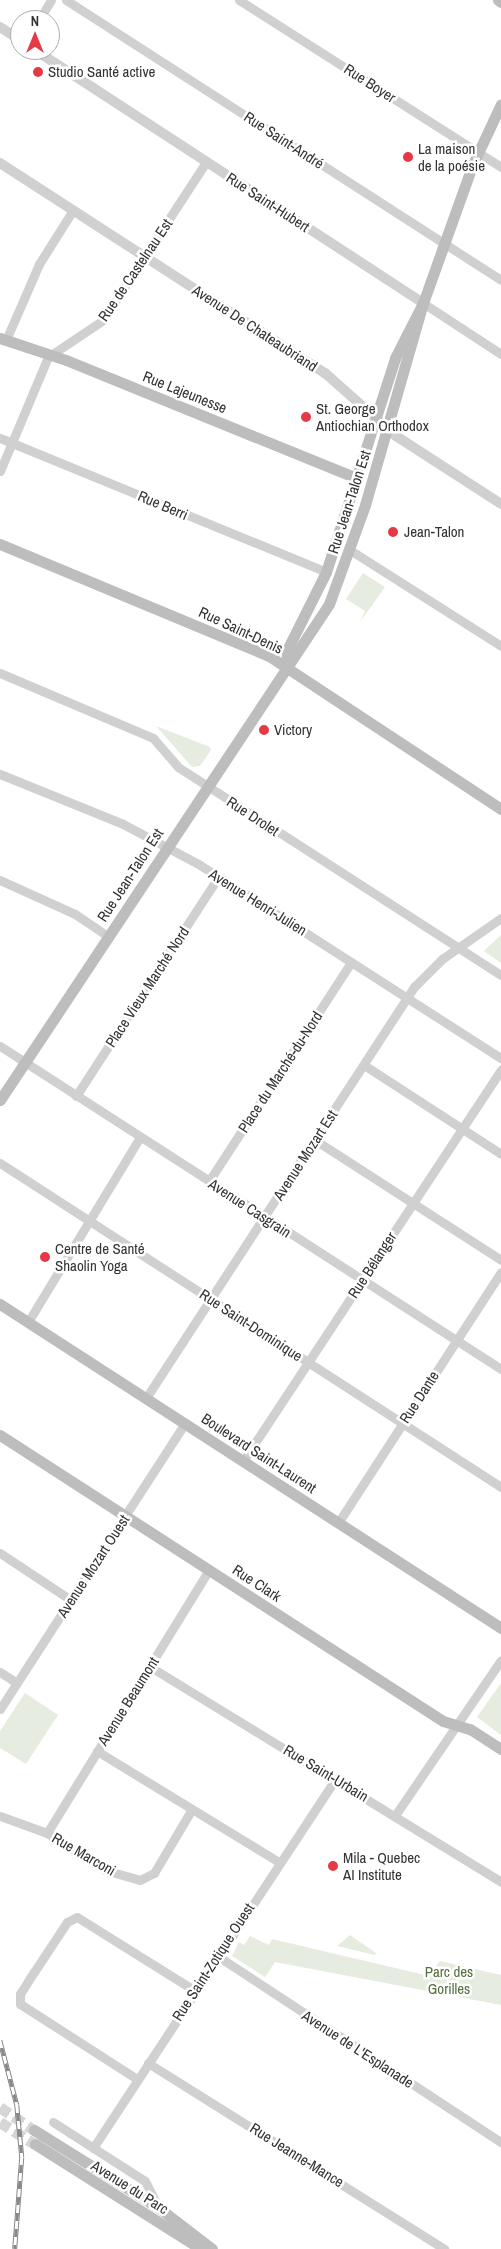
<!DOCTYPE html>
<meta charset="utf-8">
<style>
body{margin:0}
#map{position:relative;width:501px;height:2249px;overflow:hidden;background:#fff;font-family:"Archivo Narrow",sans-serif}
div>[style]{position:absolute}
.green>*{inset:0;background:#e6ecdf}
.secondary-tunnel>*{height:11px;margin-top:-5.5px;transform-origin:0;background:repeating-linear-gradient(90deg,#d6d6d6 0 11px,transparent 0 16.5px)}
.minor>*{height:9px;margin:-4.5px;padding:0 4.5px;transform-origin:4.5px;border-radius:4.5px;background:#d0d0d0}
.tertiary>*{height:10px;margin:-5px;padding:0 5px;transform-origin:5px;border-radius:5px;background:#d0d0d0}
.secondary>*{height:11px;margin:-5.5px;padding:0 5.5px;transform-origin:5.5px;border-radius:5.5px;background:#bdbdbd}
.rail>*{height:4.5px;margin-top:-2.25px;transform-origin:0;background:repeating-linear-gradient(90deg,#fff 0 8px,#888 0 16px);box-sizing:border-box;border-block:1px solid #888}
.dots>*{width:14px;height:14px;translate:-50% -50%;box-sizing:border-box;border:2px solid #fff;border-radius:50%}
span{translate:-50% -50%;white-space:nowrap;text-align:center;line-height:1.15;-webkit-text-stroke:5px #fff;paint-order:stroke}
.poi-label{font-size:15px;color:#333}
.left{translate:0 -50%;text-align:left}
.street-label{font-size:15px;color:#333}
.park-label{font-size:15px;color:#56703f}
.north{position:absolute;left:10px;top:10px;width:50px;height:50px;box-sizing:border-box;background:#fff;border:1px solid #adadad;border-radius:50%;rotate:0deg;font-size:14px;font-weight:700;line-height:20px;text-align:center;color:#333}
.north::after{content:'';display:block;margin:auto;width:18px;height:22px;background:#e63946;clip-path:polygon(50% 0,100% 100%,50% 72%,0 100%)}
</style>
<div id="map">
<div class="green">
<div style="clip-path:polygon(363px 573px,385px 587px,360px 622px,365px 611px,346px 599px)"></div>
<div style="clip-path:polygon(156px 726px,210px 747px,211px 750px,200px 766px,192px 767px)"></div>
<div style="clip-path:polygon(501px 935px,501px 963px,484px 951px)"></div>
<div style="clip-path:polygon(501px 1683px,501px 1735px,477px 1717px)"></div>
<div style="clip-path:polygon(25px 1693px,58px 1715px,26px 1764px,0 1748px,0 1731px)"></div>
<div style="clip-path:polygon(350px 1935px,376px 1953px,375px 1955px,337px 1946px)"></div>
<div style="clip-path:polygon(250px 1936px,269px 1945px,272px 1939px,429px 1976px,440px 1961px,501px 1975px,501px 2005px,275px 1962px,265px 1977px,232px 1956px,239px 1942px,244px 1945px)"></div>
</div>
<div class="secondary-tunnel">
<div style="left:0;top:2107px;width:41px;rotate:34.1deg"></div>
<div style="left:0;top:2122px;width:41px;rotate:32.2deg"></div>
</div>
<div class="minor">
<div style="left:66px;top:0;width:517px;rotate:32.77deg"></div>
<div style="left:239px;top:0;width:311px;rotate:32.5deg"></div>
<div style="left:39px;top:20px;width:23px;rotate:-59deg"></div>
<div style="left:423px;top:303px;width:93px;rotate:33.2deg"></div>
<div style="left:6px;top:340px;width:83px;rotate:-66.5deg"></div>
<div style="left:39px;top:264px;width:64px;rotate:-57.8deg"></div>
<div style="left:0;top:438px;width:352px;rotate:22.3deg"></div>
<div style="left:0;top:471px;width:124px;rotate:-67.2deg"></div>
<div style="left:48px;top:357px;width:66px;rotate:-33.9deg"></div>
<div style="left:103px;top:320px;width:189px;rotate:-56.9deg"></div>
<div style="left:350px;top:550px;width:179px;rotate:32.4deg"></div>
<div style="left:0;top:673px;width:166px;rotate:23deg"></div>
<div style="left:153px;top:738px;width:38px;rotate:49deg"></div>
<div style="left:178px;top:767px;width:384px;rotate:32.8deg"></div>
<div style="left:0;top:774px;width:133px;rotate:22.1deg"></div>
<div style="left:123px;top:824px;width:87px;rotate:28deg"></div>
<div style="left:200px;top:865px;width:358px;rotate:32.7deg"></div>
<div style="left:0;top:880px;width:82px;rotate:24.4deg"></div>
<div style="left:75px;top:914px;width:40px;rotate:34deg"></div>
<div style="left:0;top:1046px;width:596px;rotate:32.81deg"></div>
<div style="left:364px;top:1065px;width:163px;rotate:33deg"></div>
<div style="left:76px;top:1096px;width:261px;rotate:-57deg"></div>
<div style="left:315px;top:1140px;width:221px;rotate:32.8deg"></div>
<div style="left:0;top:1163px;width:597px;rotate:32.89deg"></div>
<div style="left:209px;top:1181px;width:261px;rotate:-57deg"></div>
<div style="left:28px;top:1322px;width:216px;rotate:-58.8deg"></div>
<div style="left:146px;top:1398px;width:491px;rotate:-56.9deg"></div>
<div style="left:414px;top:987px;width:40px;rotate:-45deg"></div>
<div style="left:442px;top:959px;width:72px;rotate:-34.8deg"></div>
<div style="left:243px;top:1461px;width:469px;rotate:-56.6deg"></div>
<div style="left:338px;top:1523px;width:299px;rotate:-57deg"></div>
<div style="left:0;top:1553px;width:85px;rotate:33.5deg"></div>
<div style="left:149px;top:1666px;width:413px;rotate:31.5deg"></div>
<div style="left:0;top:1672px;width:20px;rotate:33deg"></div>
<div style="left:0;top:1709px;width:341px;rotate:-57.1deg"></div>
<div style="left:97px;top:1751px;width:213px;rotate:31.4deg"></div>
<div style="left:396px;top:1814px;width:186px;rotate:-55.7deg"></div>
<div style="left:0;top:1816px;width:50px;rotate:19.9deg"></div>
<div style="left:47px;top:1833px;width:69px;rotate:32.5deg"></div>
<div style="left:105px;top:1870px;width:36px;rotate:16deg"></div>
<div style="left:140px;top:1880px;width:16px;rotate:-27deg"></div>
<div style="left:154px;top:1873px;width:74px;rotate:-59.3deg"></div>
<div style="left:47px;top:1833px;width:309px;rotate:-58.4deg"></div>
<div style="left:216px;top:1955px;width:341px;rotate:33.3deg"></div>
<div style="left:148px;top:2063px;width:350px;rotate:32.1deg"></div>
<div style="left:137px;top:2079px;width:139px;rotate:-147.3deg"></div>
<div style="left:20px;top:2004px;width:10px;rotate:-90deg"></div>
<div style="left:20px;top:1994px;width:26px;rotate:-58deg"></div>
<div style="left:34px;top:1972px;width:60px;rotate:-56.6deg"></div>
<div style="left:67px;top:1922px;width:11px;rotate:-27deg"></div>
<div style="left:77px;top:1917px;width:138px;rotate:32deg"></div>
<div style="left:53px;top:2122px;width:109px;rotate:32.7deg"></div>
<div style="left:145px;top:2181px;width:30px;rotate:63deg"></div>
<div style="left:93px;top:2148px;width:443px;rotate:-56.7deg"></div>
</div>
<div class="tertiary">
<div style="left:0;top:27px;width:24px;rotate:33deg"></div>
<div style="left:35px;top:50px;width:463px;rotate:33.1deg"></div>
<div style="left:0;top:163px;width:387px;rotate:32.9deg"></div>
<div style="left:325px;top:373px;width:95px;rotate:41.6deg"></div>
<div style="left:396px;top:436px;width:125px;rotate:32.9deg"></div>
</div>
<div class="secondary">
<div style="left:498px;top:0;width:4px;rotate:34deg"></div>
<div style="left:0;top:338px;width:70px;rotate:18.4deg"></div>
<div style="left:66px;top:360px;width:314px;rotate:22.1deg"></div>
<div style="left:0;top:544px;width:291px;rotate:22.6deg"></div>
<div style="left:269px;top:656px;width:278px;rotate:33.4deg"></div>
<div style="left:285px;top:667px;width:19px;rotate:-81deg"></div>
<div style="left:288px;top:648px;width:85px;rotate:-63.4deg"></div>
<div style="left:326px;top:572px;width:225px;rotate:-72.1deg"></div>
<div style="left:395px;top:358px;width:62px;rotate:-63deg"></div>
<div style="left:423px;top:303px;width:145px;rotate:-70.3deg"></div>
<div style="left:472px;top:166px;width:68px;rotate:-64.9deg"></div>
<div style="left:0;top:1100px;width:595px;rotate:-56.44deg"></div>
<div style="left:329px;top:604px;width:105px;rotate:-70deg"></div>
<div style="left:365px;top:505px;width:210px;rotate:-74deg"></div>
<div style="left:0;top:1304px;width:597px;rotate:32.89deg"></div>
<div style="left:0;top:1435px;width:527px;rotate:32.85deg"></div>
<div style="left:443px;top:1721px;width:28px;rotate:17deg"></div>
<div style="left:470px;top:1729px;width:37px;rotate:33deg"></div>
<div style="left:34px;top:2130px;width:147px;rotate:32deg"></div>
<div style="left:159px;top:2208px;width:67px;rotate:37.7deg"></div>
<div style="left:35px;top:2144px;width:189px;rotate:32.3deg"></div>
<div style="left:195px;top:2245px;width:16px;rotate:14deg"></div>
</div>
<div class="rail">
<div style="left:0;top:2040px;width:67px;rotate:75.3deg"></div>
<div style="left:17px;top:2105px;width:52px;rotate:84.5deg"></div>
<div style="left:22px;top:2157px;width:92px;rotate:94.4deg"></div>
</div>
<div class="dots">
<div style="left:38px;top:72px;background:#e63946"></div>
<div style="left:408px;top:157px;background:#e63946"></div>
<div style="left:306px;top:417px;background:#e63946"></div>
<div style="left:393px;top:532px;background:#e63946"></div>
<div style="left:264px;top:730px;background:#e63946"></div>
<div style="left:45px;top:1257px;background:#e63946"></div>
<div style="left:333px;top:1866px;background:#e63946"></div>
</div>
<div class="poi-label">
<span class="left" style="left:48px;top:72px">Studio Santé active</span>
<span class="left" style="left:418px;top:157px">La maison<br>de la poésie</span>
<span class="left" style="left:316px;top:417px">St. George<br>Antiochian Orthodox</span>
<span class="left" style="left:404px;top:532px">Jean-Talon</span>
<span class="left" style="left:274px;top:730px">Victory</span>
<span class="left" style="left:55px;top:1257px">Centre de Santé<br>Shaolin Yoga</span>
<span class="left" style="left:343px;top:1866px">Mila - Quebec<br>AI Institute</span>
</div>
<div class="street-label">
<span style="left:370px;top:83px;rotate:33deg">Rue Boyer</span>
<span style="left:284px;top:140px;rotate:33deg">Rue Saint-André</span>
<span style="left:268px;top:202px;rotate:33deg">Rue Saint-Hubert</span>
<span style="left:135px;top:270px;rotate:-56deg">Rue de Castelnau Est</span>
<span style="left:255px;top:328px;rotate:33deg">Avenue De Chateaubriand</span>
<span style="left:185px;top:392px;rotate:22deg">Rue Lajeunesse</span>
<span style="left:349px;top:502px;rotate:-72deg">Rue Jean-Talon Est</span>
<span style="left:163px;top:505px;rotate:23deg">Rue Berri</span>
<span style="left:241px;top:630px;rotate:25deg">Rue Saint-Denis</span>
<span style="left:253px;top:816px;rotate:33deg">Rue Drolet</span>
<span style="left:130px;top:875px;rotate:-57deg">Rue Jean-Talon Est</span>
<span style="left:258px;top:902px;rotate:32deg">Avenue Henri-Julien</span>
<span style="left:147px;top:987px;rotate:-57deg">Place Vieux Marché Nord</span>
<span style="left:280px;top:1072px;rotate:-57deg">Place du Marché-du-Nord</span>
<span style="left:305px;top:1155px;rotate:-57deg">Avenue Mozart Est</span>
<span style="left:250px;top:1208px;rotate:33deg">Avenue Casgrain</span>
<span style="left:372px;top:1265px;rotate:-57deg">Rue Bélanger</span>
<span style="left:251px;top:1325px;rotate:33deg">Rue Saint-Dominique</span>
<span style="left:419px;top:1397px;rotate:-57deg">Rue Dante</span>
<span style="left:259px;top:1453px;rotate:33deg">Boulevard Saint-Laurent</span>
<span style="left:93px;top:1566px;rotate:-57deg">Avenue Mozart Ouest</span>
<span style="left:257px;top:1583px;rotate:33deg">Rue Clark</span>
<span style="left:128px;top:1701px;rotate:-58deg">Avenue Beaumont</span>
<span style="left:326px;top:1773px;rotate:31deg">Rue Saint-Urbain</span>
<span style="left:84px;top:1854px;rotate:30deg">Rue Marconi</span>
<span style="left:213px;top:1962px;rotate:-57deg">Rue Saint-Zotique Ouest</span>
<span style="left:358px;top:2049px;rotate:33deg">Avenue de L'Esplanade</span>
<span style="left:297px;top:2155px;rotate:32deg">Rue Jeanne-Mance</span>
<span style="left:130px;top:2187px;rotate:32deg">Avenue du Parc</span>
</div>
<div class="park-label">
<span style="left:449px;top:1980px">Parc des<br>Gorilles</span>
</div>
<div class="north">N</div>
</div>
